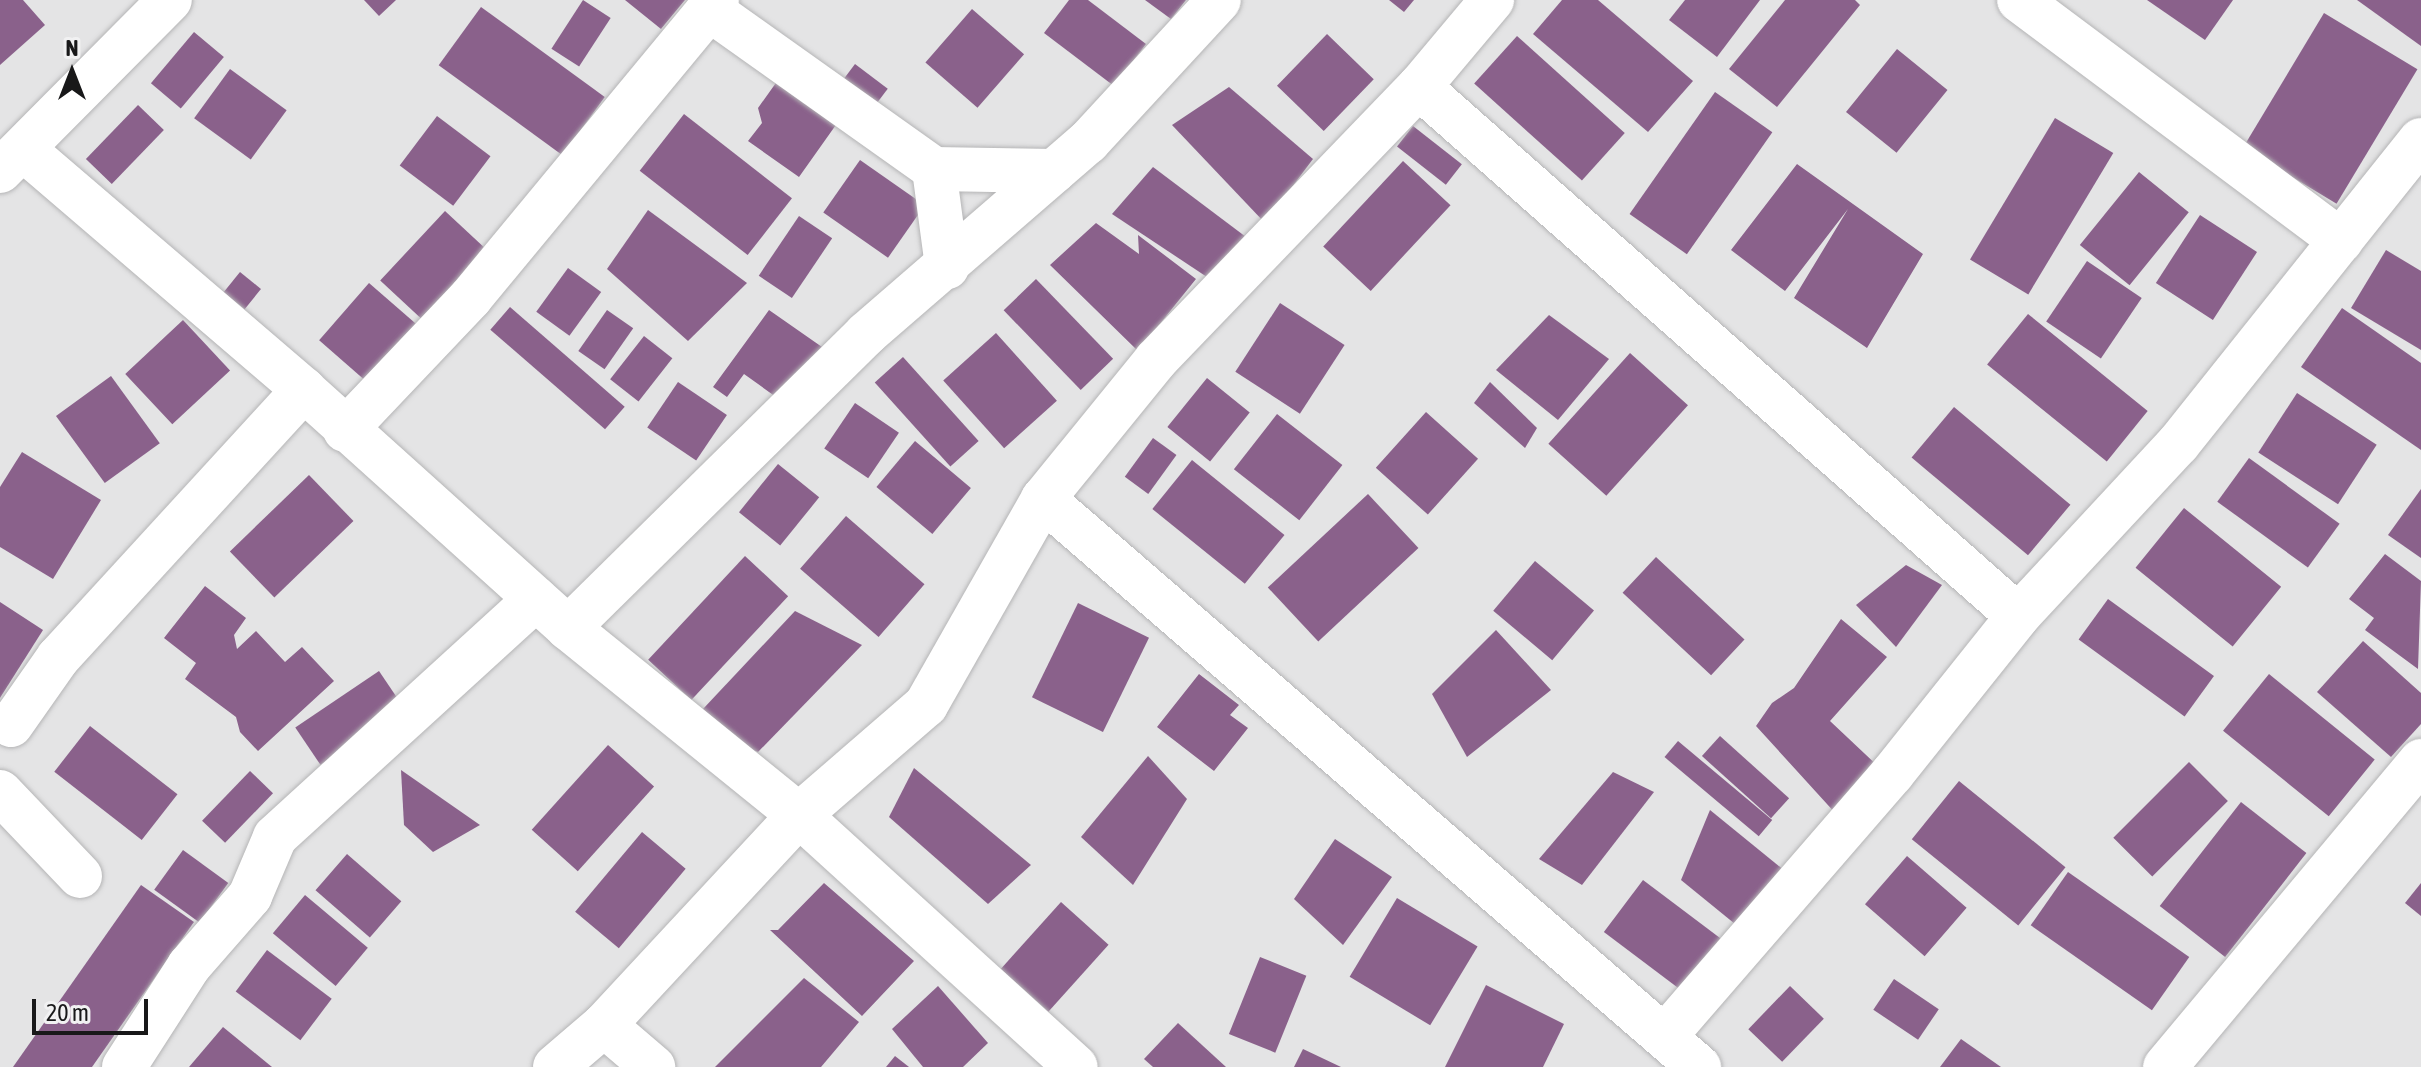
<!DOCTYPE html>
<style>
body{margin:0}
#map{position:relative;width:2421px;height:1067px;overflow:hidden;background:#e4e4e5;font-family:"Asap Condensed",sans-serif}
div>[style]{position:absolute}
.building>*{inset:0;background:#8a618b;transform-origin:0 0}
.roads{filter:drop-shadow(0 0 2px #b5b5b6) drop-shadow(0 0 2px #b5b5b6)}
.minor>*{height:44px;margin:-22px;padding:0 22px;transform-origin:22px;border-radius:22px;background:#fff}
span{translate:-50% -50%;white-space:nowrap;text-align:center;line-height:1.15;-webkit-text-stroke:7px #f1f1f2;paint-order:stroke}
.north{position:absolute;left:32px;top:32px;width:80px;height:80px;-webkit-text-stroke:6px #f1f1f2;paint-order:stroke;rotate:0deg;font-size:22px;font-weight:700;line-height:32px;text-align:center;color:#181819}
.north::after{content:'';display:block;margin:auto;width:28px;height:36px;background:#181819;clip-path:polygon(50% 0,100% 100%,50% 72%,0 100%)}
.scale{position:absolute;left:32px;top:999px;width:116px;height:36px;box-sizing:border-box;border:4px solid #181819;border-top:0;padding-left:10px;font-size:24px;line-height:28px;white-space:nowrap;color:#181819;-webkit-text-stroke:6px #f1f1f2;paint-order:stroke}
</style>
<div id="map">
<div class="building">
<div style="clip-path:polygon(0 0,23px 0,45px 25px,0 65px)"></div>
<div style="clip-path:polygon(364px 0,396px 0,379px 16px)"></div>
<div style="left:583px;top:0;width:33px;height:58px;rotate:33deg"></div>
<div style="clip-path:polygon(625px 0,685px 0,661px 29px)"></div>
<div style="clip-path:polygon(1069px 0,1088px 0,1146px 44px,1114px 86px,1044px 33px)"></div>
<div style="clip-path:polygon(1145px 0,1186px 0,1171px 19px)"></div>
<div style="clip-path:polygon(1389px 0,1414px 0,1404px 12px)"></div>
<div style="clip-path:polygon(1562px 0,1598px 0,1693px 81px,1648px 132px,1533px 34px)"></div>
<div style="clip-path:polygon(1685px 0,1760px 0,1717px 57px,1669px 20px)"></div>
<div style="clip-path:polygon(1785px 0,1855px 0,1860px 5px,1777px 107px,1729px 69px)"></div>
<div style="clip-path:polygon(2147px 0,2233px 0,2205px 40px)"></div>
<div style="clip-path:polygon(2357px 0,2421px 0,2421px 46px)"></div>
<div style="left:481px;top:7px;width:153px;height:72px;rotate:36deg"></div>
<div style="left:972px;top:9px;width:69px;height:71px;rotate:41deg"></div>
<div style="left:2324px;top:13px;width:109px;height:157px;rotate:31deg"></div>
<div style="left:194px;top:32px;width:39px;height:67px;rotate:40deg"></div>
<div style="left:1327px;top:34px;width:65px;height:72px;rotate:44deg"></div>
<div style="left:1517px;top:36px;width:145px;height:64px;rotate:42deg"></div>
<div style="left:1897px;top:49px;width:65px;height:81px;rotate:39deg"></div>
<div style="left:855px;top:64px;width:41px;height:29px;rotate:37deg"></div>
<div style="left:230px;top:69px;width:70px;height:61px;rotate:36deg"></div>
<div style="clip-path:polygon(778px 80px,838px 122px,799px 177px,748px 141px,762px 123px,758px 108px)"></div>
<div style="clip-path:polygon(1229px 87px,1313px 159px,1265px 223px,1172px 125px)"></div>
<div style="left:1715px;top:92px;width:70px;height:149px;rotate:35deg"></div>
<div style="left:138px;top:105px;width:36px;height:75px;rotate:44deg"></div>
<div style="left:684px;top:114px;width:137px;height:72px;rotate:38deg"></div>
<div style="left:437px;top:116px;width:67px;height:62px;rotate:37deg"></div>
<div style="left:2055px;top:118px;width:68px;height:165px;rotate:31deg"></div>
<div style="left:1413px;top:126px;width:62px;height:26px;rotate:38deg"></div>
<div style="left:860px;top:160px;width:79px;height:64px;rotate:35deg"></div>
<div style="left:1403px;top:161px;width:65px;height:117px;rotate:43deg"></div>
<div style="clip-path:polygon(1797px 164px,1923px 254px,1867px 348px,1794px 298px,1848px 209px,1785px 291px,1731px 250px)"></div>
<div style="clip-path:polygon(1153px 167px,1250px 240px,1210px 279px,1112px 214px)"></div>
<div style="left:2139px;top:172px;width:64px;height:94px;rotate:39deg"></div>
<div style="clip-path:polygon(648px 210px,747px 283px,688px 341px,607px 269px)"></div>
<div style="left:445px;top:211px;width:57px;height:95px;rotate:43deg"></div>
<div style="left:2200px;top:215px;width:68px;height:81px;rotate:33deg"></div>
<div style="left:799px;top:216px;width:40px;height:72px;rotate:34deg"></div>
<div style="clip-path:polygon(1096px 223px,1139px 254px,1138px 235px,1196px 279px,1138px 351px,1050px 265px)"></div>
<div style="clip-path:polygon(2386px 250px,2421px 271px,2421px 350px,2351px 308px)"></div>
<div style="left:2087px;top:261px;width:66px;height:73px;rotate:34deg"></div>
<div style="left:568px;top:268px;width:41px;height:54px;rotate:36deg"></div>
<div style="left:240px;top:272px;width:27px;height:26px;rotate:39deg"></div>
<div style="left:1036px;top:279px;width:111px;height:45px;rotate:46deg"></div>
<div style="left:369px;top:283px;width:69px;height:76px;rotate:41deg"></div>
<div style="left:1280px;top:303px;width:77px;height:82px;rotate:33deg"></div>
<div style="left:510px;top:307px;width:152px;height:30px;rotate:41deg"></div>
<div style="clip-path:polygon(2342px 308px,2421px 363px,2421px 450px,2301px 367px)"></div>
<div style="left:607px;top:310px;width:32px;height:50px;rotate:35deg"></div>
<div style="clip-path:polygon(769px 310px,822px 347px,783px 402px,744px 374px,727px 397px,713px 387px)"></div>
<div style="left:2028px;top:314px;width:154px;height:65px;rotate:39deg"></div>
<div style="clip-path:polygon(1549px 315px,1609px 359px,1558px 420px,1496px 370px)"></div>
<div style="left:183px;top:320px;width:69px;height:79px;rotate:47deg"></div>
<div style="left:996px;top:333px;width:91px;height:71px;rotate:48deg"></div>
<div style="left:644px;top:336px;width:36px;height:55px;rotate:38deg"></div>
<div style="left:1630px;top:353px;width:78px;height:122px;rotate:42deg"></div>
<div style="left:903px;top:357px;width:113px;height:38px;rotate:48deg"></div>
<div style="left:111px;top:376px;width:83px;height:68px;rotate:54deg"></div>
<div style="left:1207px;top:378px;width:55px;height:63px;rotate:39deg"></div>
<div style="left:678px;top:382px;width:59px;height:55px;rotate:34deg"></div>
<div style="clip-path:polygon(1490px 382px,1537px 428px,1525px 448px,1474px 403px)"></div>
<div style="left:2297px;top:393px;width:95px;height:71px;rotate:33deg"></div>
<div style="left:855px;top:403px;width:53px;height:55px;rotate:34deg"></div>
<div style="left:1954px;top:407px;width:152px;height:66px;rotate:40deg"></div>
<div style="left:1426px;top:412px;width:70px;height:75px;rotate:42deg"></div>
<div style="left:1277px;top:414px;width:83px;height:70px;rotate:38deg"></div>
<div style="left:1153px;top:438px;width:29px;height:48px;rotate:36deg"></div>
<div style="left:915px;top:441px;width:73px;height:60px;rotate:40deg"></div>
<div style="clip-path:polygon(22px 452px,101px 500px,53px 579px,0 547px,0 487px)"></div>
<div style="left:2249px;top:458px;width:112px;height:54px;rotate:36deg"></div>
<div style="left:1192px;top:460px;width:119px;height:63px;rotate:39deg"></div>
<div style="left:778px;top:464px;width:53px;height:62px;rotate:39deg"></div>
<div style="left:309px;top:475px;width:64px;height:110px;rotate:46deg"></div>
<div style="clip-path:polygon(2421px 489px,2421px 558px,2388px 535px)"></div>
<div style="left:1368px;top:494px;width:74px;height:137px;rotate:47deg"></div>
<div style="left:2184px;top:508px;width:125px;height:77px;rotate:39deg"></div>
<div style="left:846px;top:516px;width:104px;height:70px;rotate:41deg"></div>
<div style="clip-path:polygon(2385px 554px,2421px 581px,2418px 669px,2365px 630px,2374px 618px,2349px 599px)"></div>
<div style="left:745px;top:556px;width:59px;height:142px;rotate:43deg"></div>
<div style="left:1656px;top:557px;width:121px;height:49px;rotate:43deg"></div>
<div style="left:1535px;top:561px;width:77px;height:65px;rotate:40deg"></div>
<div style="clip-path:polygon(1906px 565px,1942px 585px,1896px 647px,1856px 605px)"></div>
<div style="clip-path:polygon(205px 586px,246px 618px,234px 635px,237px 649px,256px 631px,285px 662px,302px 647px,334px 681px,258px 751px,240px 732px,236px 717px,185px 679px,196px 663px,164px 638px)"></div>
<div style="left:2108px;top:599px;width:131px;height:50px;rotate:36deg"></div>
<div style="clip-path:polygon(0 602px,43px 630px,0 698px)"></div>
<div style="left:1078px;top:603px;width:79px;height:105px;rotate:26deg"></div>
<div style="clip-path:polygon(795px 611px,862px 645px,758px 752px,688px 725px)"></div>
<div style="clip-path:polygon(1841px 619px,1887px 657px,1830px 721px,1882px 770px,1837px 815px,1756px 726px,1772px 703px,1794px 688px)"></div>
<div style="clip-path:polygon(1496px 630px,1551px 690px,1467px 757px,1432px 694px)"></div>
<div style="clip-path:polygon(2363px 641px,2421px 693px,2421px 724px,2391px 757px,2317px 692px)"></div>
<div style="left:379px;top:671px;width:45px;height:101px;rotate:56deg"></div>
<div style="clip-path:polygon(1199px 674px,1239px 705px,1230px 715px,1248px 728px,1214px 771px,1157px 727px)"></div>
<div style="left:2269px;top:674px;width:136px;height:73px;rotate:39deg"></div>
<div style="left:90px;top:726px;width:111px;height:58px;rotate:38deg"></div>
<div style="left:1720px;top:736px;width:93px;height:27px;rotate:42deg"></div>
<div style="left:1678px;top:741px;width:123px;height:21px;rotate:40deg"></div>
<div style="left:608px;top:745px;width:62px;height:114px;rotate:42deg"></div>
<div style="clip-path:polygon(1148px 756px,1187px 799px,1133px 885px,1081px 837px)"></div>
<div style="left:2189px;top:762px;width:55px;height:107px;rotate:45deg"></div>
<div style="clip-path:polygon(914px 768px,1031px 865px,988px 904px,889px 817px)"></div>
<div style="clip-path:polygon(401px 770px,480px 825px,433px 852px,404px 825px)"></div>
<div style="left:250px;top:771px;width:32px;height:69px;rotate:44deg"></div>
<div style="clip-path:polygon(1613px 772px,1654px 792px,1582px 885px,1539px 859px)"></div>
<div style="left:1959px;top:781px;width:137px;height:75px;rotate:39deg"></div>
<div style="left:2241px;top:802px;width:83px;height:132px;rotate:38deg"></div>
<div style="clip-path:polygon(1710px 810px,1790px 875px,1751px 937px,1681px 880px)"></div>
<div style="left:642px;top:832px;width:57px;height:104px;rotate:40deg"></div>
<div style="clip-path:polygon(1335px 839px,1392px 877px,1343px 945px,1294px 899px)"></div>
<div style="left:183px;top:850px;width:56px;height:49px;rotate:36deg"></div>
<div style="left:347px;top:854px;width:72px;height:48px;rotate:41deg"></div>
<div style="left:1907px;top:856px;width:79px;height:64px;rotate:41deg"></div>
<div style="left:2068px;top:872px;width:148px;height:65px;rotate:35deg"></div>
<div style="left:1643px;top:880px;width:101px;height:65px;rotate:37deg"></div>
<div style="clip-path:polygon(824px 883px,914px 961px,862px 1016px,770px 930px,778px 930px)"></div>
<div style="clip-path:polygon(2421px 883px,2421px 916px,2405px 903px)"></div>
<div style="clip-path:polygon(141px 885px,194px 922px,92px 1067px,13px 1067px)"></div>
<div style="left:305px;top:895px;width:82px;height:50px;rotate:40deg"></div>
<div style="left:1397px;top:898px;width:94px;height:92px;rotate:31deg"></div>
<div style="left:1061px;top:902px;width:64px;height:90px;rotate:42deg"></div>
<div style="left:267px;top:950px;width:81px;height:52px;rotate:37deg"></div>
<div style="left:1260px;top:957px;width:50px;height:83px;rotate:22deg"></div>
<div style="clip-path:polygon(804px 978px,859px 1022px,821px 1067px,715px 1067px)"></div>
<div style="left:1894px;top:979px;width:54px;height:37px;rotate:34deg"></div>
<div style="clip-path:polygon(1486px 985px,1564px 1024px,1543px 1067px,1445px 1067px)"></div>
<div style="clip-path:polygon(938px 986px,988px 1043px,963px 1067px,923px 1067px,892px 1029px)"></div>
<div style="left:1790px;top:986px;width:47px;height:60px;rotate:44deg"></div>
<div style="clip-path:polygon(1178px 1023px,1226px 1067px,1153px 1067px,1144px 1059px)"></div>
<div style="clip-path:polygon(223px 1027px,272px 1067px,189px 1067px)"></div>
<div style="clip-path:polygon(1961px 1039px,2001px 1067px,1940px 1067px)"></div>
<div style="clip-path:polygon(1303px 1049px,1341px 1067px,1294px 1067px)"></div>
<div style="clip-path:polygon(895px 1056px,909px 1067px,886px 1067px)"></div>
</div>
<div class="roads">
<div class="minor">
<div style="left:2019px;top:0;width:402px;rotate:36.8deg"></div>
<div style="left:709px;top:9px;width:276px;rotate:35.4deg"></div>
<div style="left:934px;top:169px;width:120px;rotate:1deg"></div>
<div style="left:1419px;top:87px;width:799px;rotate:41.45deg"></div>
<div style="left:23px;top:149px;width:370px;rotate:40.6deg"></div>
<div style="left:304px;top:390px;width:355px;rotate:42deg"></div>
<div style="left:568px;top:628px;width:297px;rotate:39deg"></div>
<div style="left:799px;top:815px;width:374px;rotate:42.3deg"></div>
<div style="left:934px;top:169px;width:99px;rotate:82.4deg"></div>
<div style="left:0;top:171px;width:241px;rotate:-45.2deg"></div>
<div style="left:345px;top:430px;width:183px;rotate:-46.5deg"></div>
<div style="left:471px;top:297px;width:386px;rotate:-50.4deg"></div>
<div style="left:1043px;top:499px;width:868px;rotate:40.89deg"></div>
<div style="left:568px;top:628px;width:419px;rotate:-44.6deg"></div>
<div style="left:866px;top:334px;width:294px;rotate:-40.9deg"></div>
<div style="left:1088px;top:142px;width:193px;rotate:-47.3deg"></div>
<div style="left:11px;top:725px;width:82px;rotate:-55deg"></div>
<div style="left:58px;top:658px;width:364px;rotate:-47.5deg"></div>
<div style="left:0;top:792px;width:116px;rotate:46.4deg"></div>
<div style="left:604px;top:1025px;width:65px;rotate:40.6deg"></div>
<div style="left:1665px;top:1036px;width:347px;rotate:-49.1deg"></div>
<div style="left:1892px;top:774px;width:202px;rotate:-51.4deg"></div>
<div style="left:2018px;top:616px;width:235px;rotate:-47.1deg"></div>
<div style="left:2178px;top:444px;width:389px;rotate:-51.4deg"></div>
<div style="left:124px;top:1067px;width:120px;rotate:-57.2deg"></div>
<div style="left:189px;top:966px;width:93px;rotate:-48.9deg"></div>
<div style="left:250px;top:896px;width:64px;rotate:-67deg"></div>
<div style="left:275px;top:837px;width:353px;rotate:-42.4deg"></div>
<div style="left:555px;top:1067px;width:65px;rotate:-40.6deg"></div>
<div style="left:604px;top:1025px;width:287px;rotate:-47.1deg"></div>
<div style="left:799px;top:815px;width:168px;rotate:-40.9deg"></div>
<div style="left:926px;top:705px;width:237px;rotate:-60.4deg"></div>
<div style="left:1043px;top:499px;width:179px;rotate:-50.9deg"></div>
<div style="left:1156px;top:360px;width:379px;rotate:-46.1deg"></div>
<div style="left:1419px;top:87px;width:114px;rotate:-50deg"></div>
<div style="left:2165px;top:1067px;width:399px;rotate:-50.1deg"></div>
</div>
</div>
<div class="north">N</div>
<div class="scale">20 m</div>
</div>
